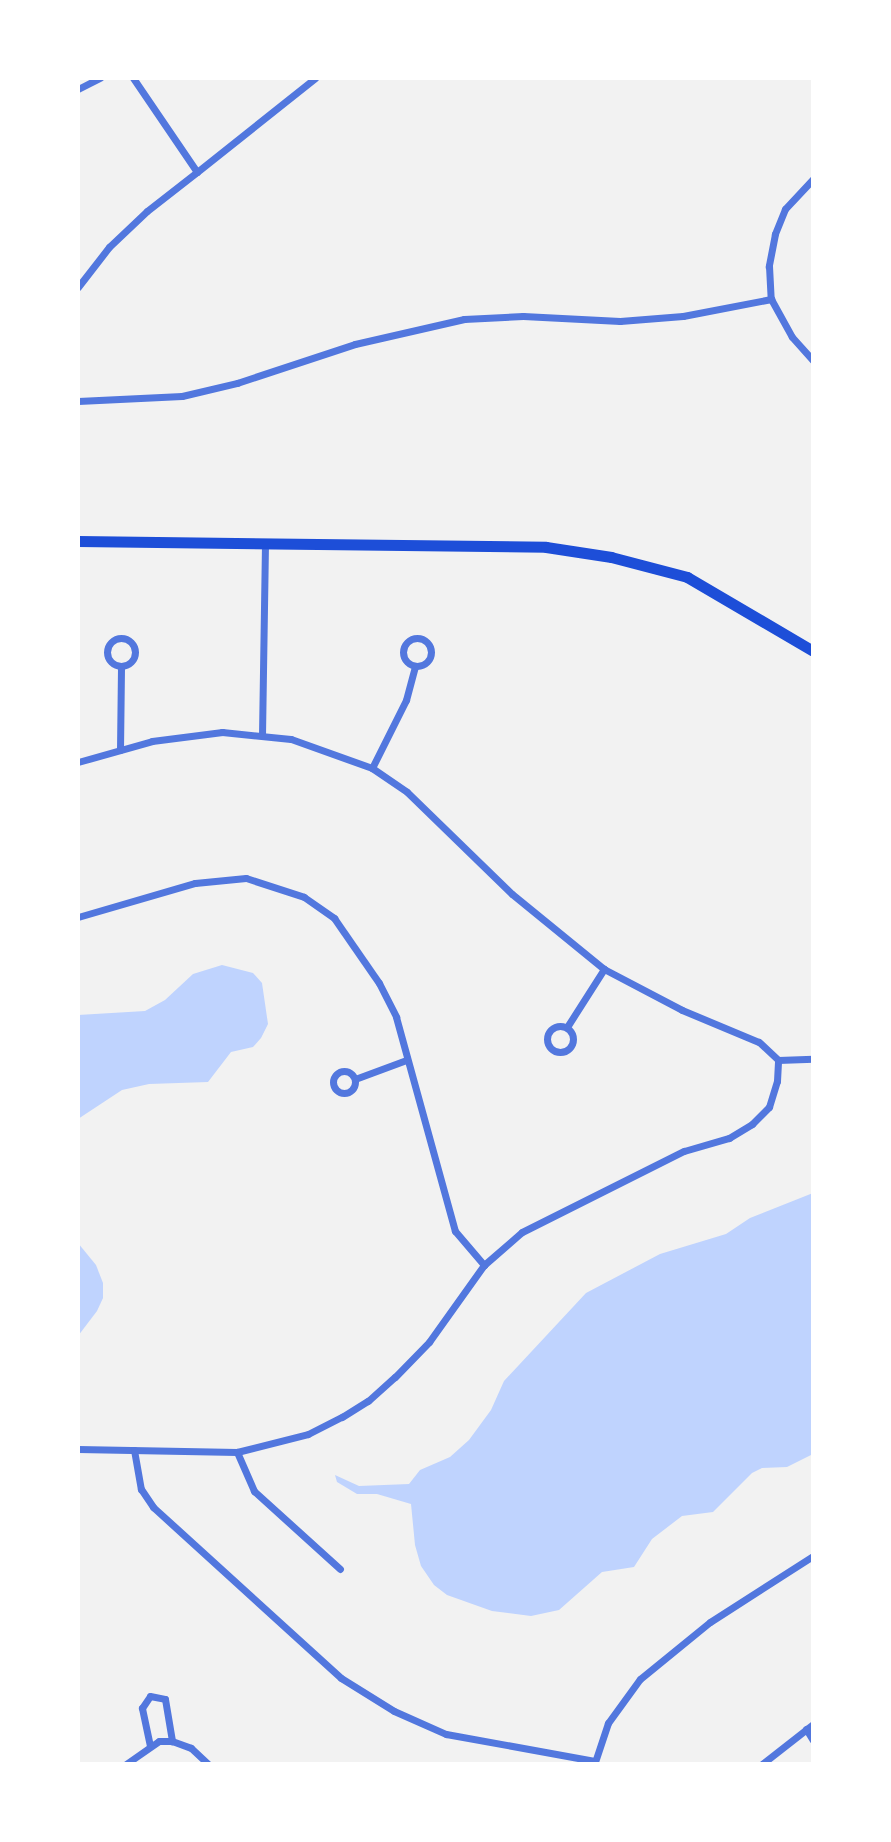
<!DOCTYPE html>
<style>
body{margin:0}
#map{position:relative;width:891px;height:1842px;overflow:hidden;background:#f2f2f2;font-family:"Noto Sans",sans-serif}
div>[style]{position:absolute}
.water>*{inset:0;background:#bfd3fe}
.minor>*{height:7px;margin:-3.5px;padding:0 3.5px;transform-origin:3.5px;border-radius:3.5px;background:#5277de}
.minor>.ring{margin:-3.5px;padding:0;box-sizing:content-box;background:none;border:7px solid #5277de;border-radius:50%}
.secondary>*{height:11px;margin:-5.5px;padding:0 5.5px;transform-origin:5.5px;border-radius:5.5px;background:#1d4ed8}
span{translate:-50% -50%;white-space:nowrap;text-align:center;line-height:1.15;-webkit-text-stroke:6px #fff;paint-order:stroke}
.frame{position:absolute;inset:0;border:80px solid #fff;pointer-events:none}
</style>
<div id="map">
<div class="water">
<div style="clip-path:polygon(222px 965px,253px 973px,262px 983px,268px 1024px,261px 1038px,253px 1047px,231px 1052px,208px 1082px,149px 1084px,122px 1090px,78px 1119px,78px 1015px,145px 1011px,165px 1000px,193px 974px)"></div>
<div style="clip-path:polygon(813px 1193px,813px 1454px,787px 1467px,762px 1468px,752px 1473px,713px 1512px,682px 1516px,652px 1539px,634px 1567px,602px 1572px,559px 1610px,531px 1616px,492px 1611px,447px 1595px,434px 1585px,421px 1566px,415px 1545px,411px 1504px,377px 1494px,357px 1494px,337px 1482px,335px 1475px,359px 1486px,409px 1484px,420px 1470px,450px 1457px,469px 1440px,491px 1410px,504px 1381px,586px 1293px,660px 1254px,726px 1234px,750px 1218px)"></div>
<div style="clip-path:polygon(78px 1243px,96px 1265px,103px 1283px,103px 1298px,97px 1311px,78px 1336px)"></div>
</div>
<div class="minor">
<div style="left:78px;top:89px;width:25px;rotate:-27deg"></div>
<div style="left:197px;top:172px;width:151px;rotate:-38.5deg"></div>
<div style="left:813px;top:179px;width:41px;rotate:133deg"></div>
<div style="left:785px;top:209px;width:27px;rotate:112deg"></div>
<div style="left:775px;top:234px;width:33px;rotate:101deg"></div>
<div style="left:769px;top:266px;width:33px;rotate:87deg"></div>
<div style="left:771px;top:299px;width:43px;rotate:61.1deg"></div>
<div style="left:792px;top:337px;width:31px;rotate:48deg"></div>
<div style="left:78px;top:287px;width:51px;rotate:-52.2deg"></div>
<div style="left:109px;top:247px;width:52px;rotate:-43.5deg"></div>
<div style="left:147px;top:211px;width:63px;rotate:-38deg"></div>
<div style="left:197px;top:172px;width:114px;rotate:-124.2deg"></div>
<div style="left:78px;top:401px;width:104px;rotate:-2.8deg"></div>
<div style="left:182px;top:396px;width:57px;rotate:-13.3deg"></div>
<div style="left:237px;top:383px;width:124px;rotate:-18.3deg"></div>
<div style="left:355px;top:344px;width:112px;rotate:-12.9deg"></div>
<div style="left:464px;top:319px;width:59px;rotate:-2.9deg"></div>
<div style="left:523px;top:316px;width:97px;rotate:3deg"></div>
<div style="left:620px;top:321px;width:63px;rotate:-4.5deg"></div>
<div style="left:683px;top:316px;width:90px;rotate:-10.9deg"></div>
<div class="ring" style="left:403px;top:638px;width:21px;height:21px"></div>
<div class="ring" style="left:107px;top:638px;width:21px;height:21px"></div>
<div style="left:262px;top:735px;width:193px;rotate:-89.1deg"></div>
<div style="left:120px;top:750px;width:84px;rotate:-89.3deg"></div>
<div style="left:78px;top:762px;width:77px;rotate:-15.8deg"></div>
<div style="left:152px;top:741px;width:71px;rotate:-7.3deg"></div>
<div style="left:222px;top:732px;width:69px;rotate:5.8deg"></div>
<div style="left:291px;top:739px;width:86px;rotate:19.7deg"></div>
<div style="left:372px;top:768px;width:42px;rotate:34.4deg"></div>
<div style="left:407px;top:792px;width:146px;rotate:44.2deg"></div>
<div style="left:512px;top:894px;width:119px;rotate:39.2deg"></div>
<div style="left:604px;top:969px;width:88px;rotate:27.7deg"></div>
<div style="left:682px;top:1010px;width:83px;rotate:22.6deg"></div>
<div style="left:759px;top:1042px;width:26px;rotate:43deg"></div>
<div style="left:778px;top:1060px;width:35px;rotate:-2deg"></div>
<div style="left:372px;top:768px;width:76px;rotate:-63.4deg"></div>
<div style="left:406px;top:700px;width:35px;rotate:-75deg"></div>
<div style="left:78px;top:917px;width:122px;rotate:-16.2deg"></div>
<div style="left:195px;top:883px;width:51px;rotate:-5.6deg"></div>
<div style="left:246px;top:878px;width:61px;rotate:18.1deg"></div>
<div style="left:304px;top:897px;width:37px;rotate:35deg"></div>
<div style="left:334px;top:918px;width:79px;rotate:55.3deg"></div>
<div style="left:379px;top:983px;width:38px;rotate:63deg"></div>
<div style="left:396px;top:1017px;width:222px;rotate:74.6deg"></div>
<div style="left:455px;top:1231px;width:45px;rotate:49.5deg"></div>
<div class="ring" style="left:547px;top:1026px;width:19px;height:19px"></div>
<div style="left:567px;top:1027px;width:69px;rotate:-57.5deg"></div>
<div class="ring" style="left:333px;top:1071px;width:15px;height:15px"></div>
<div style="left:355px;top:1079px;width:54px;rotate:-20.4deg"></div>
<div style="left:78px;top:1449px;width:159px;rotate:1.1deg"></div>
<div style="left:237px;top:1452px;width:73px;rotate:-14.2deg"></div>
<div style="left:308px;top:1434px;width:38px;rotate:-27deg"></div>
<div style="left:342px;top:1417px;width:31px;rotate:-32deg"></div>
<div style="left:368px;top:1401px;width:36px;rotate:-42deg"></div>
<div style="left:395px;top:1377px;width:49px;rotate:-45.8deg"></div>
<div style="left:429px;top:1342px;width:95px;rotate:-54.5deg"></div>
<div style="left:484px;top:1265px;width:50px;rotate:-41deg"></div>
<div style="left:522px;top:1232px;width:181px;rotate:-26.6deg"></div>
<div style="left:684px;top:1151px;width:47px;rotate:-16.1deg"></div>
<div style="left:729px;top:1138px;width:27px;rotate:-31deg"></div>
<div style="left:752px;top:1124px;width:24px;rotate:-45deg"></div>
<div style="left:769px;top:1107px;width:27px;rotate:-73deg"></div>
<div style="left:777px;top:1081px;width:21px;rotate:-87deg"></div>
<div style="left:134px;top:1450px;width:40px;rotate:80deg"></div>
<div style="left:141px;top:1489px;width:22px;rotate:56deg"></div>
<div style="left:153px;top:1507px;width:254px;rotate:42.3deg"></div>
<div style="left:341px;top:1678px;width:62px;rotate:31.9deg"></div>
<div style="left:394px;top:1711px;width:57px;rotate:23.9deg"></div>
<div style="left:446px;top:1734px;width:151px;rotate:10.3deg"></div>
<div style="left:237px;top:1452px;width:43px;rotate:66.4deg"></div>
<div style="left:254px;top:1491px;width:116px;rotate:42.2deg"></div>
<div style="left:806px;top:1729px;width:13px;rotate:58deg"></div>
<div style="left:150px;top:1746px;width:39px;rotate:-102deg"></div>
<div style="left:142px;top:1708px;width:14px;rotate:-56deg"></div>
<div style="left:150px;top:1696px;width:15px;rotate:11deg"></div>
<div style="left:165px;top:1699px;width:43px;rotate:80.5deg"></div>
<div style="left:595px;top:1762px;width:41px;rotate:-71.6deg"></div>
<div style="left:608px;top:1723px;width:54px;rotate:-54deg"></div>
<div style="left:640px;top:1679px;width:90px;rotate:-39.2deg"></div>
<div style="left:710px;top:1622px;width:122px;rotate:-32.7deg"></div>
<div style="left:126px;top:1764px;width:40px;rotate:-34.9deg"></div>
<div style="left:159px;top:1741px;width:13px"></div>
<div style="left:172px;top:1741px;width:20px;rotate:20deg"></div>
<div style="left:191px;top:1748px;width:23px;rotate:43deg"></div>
<div style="left:762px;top:1764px;width:65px;rotate:-38.1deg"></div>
</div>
<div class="secondary">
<div style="left:78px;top:541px;width:468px;rotate:0.7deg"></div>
<div style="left:546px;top:547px;width:66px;rotate:8.7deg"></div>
<div style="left:611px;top:557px;width:79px;rotate:14.7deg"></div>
<div style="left:687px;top:577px;width:146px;rotate:30.4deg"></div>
</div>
<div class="frame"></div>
</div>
